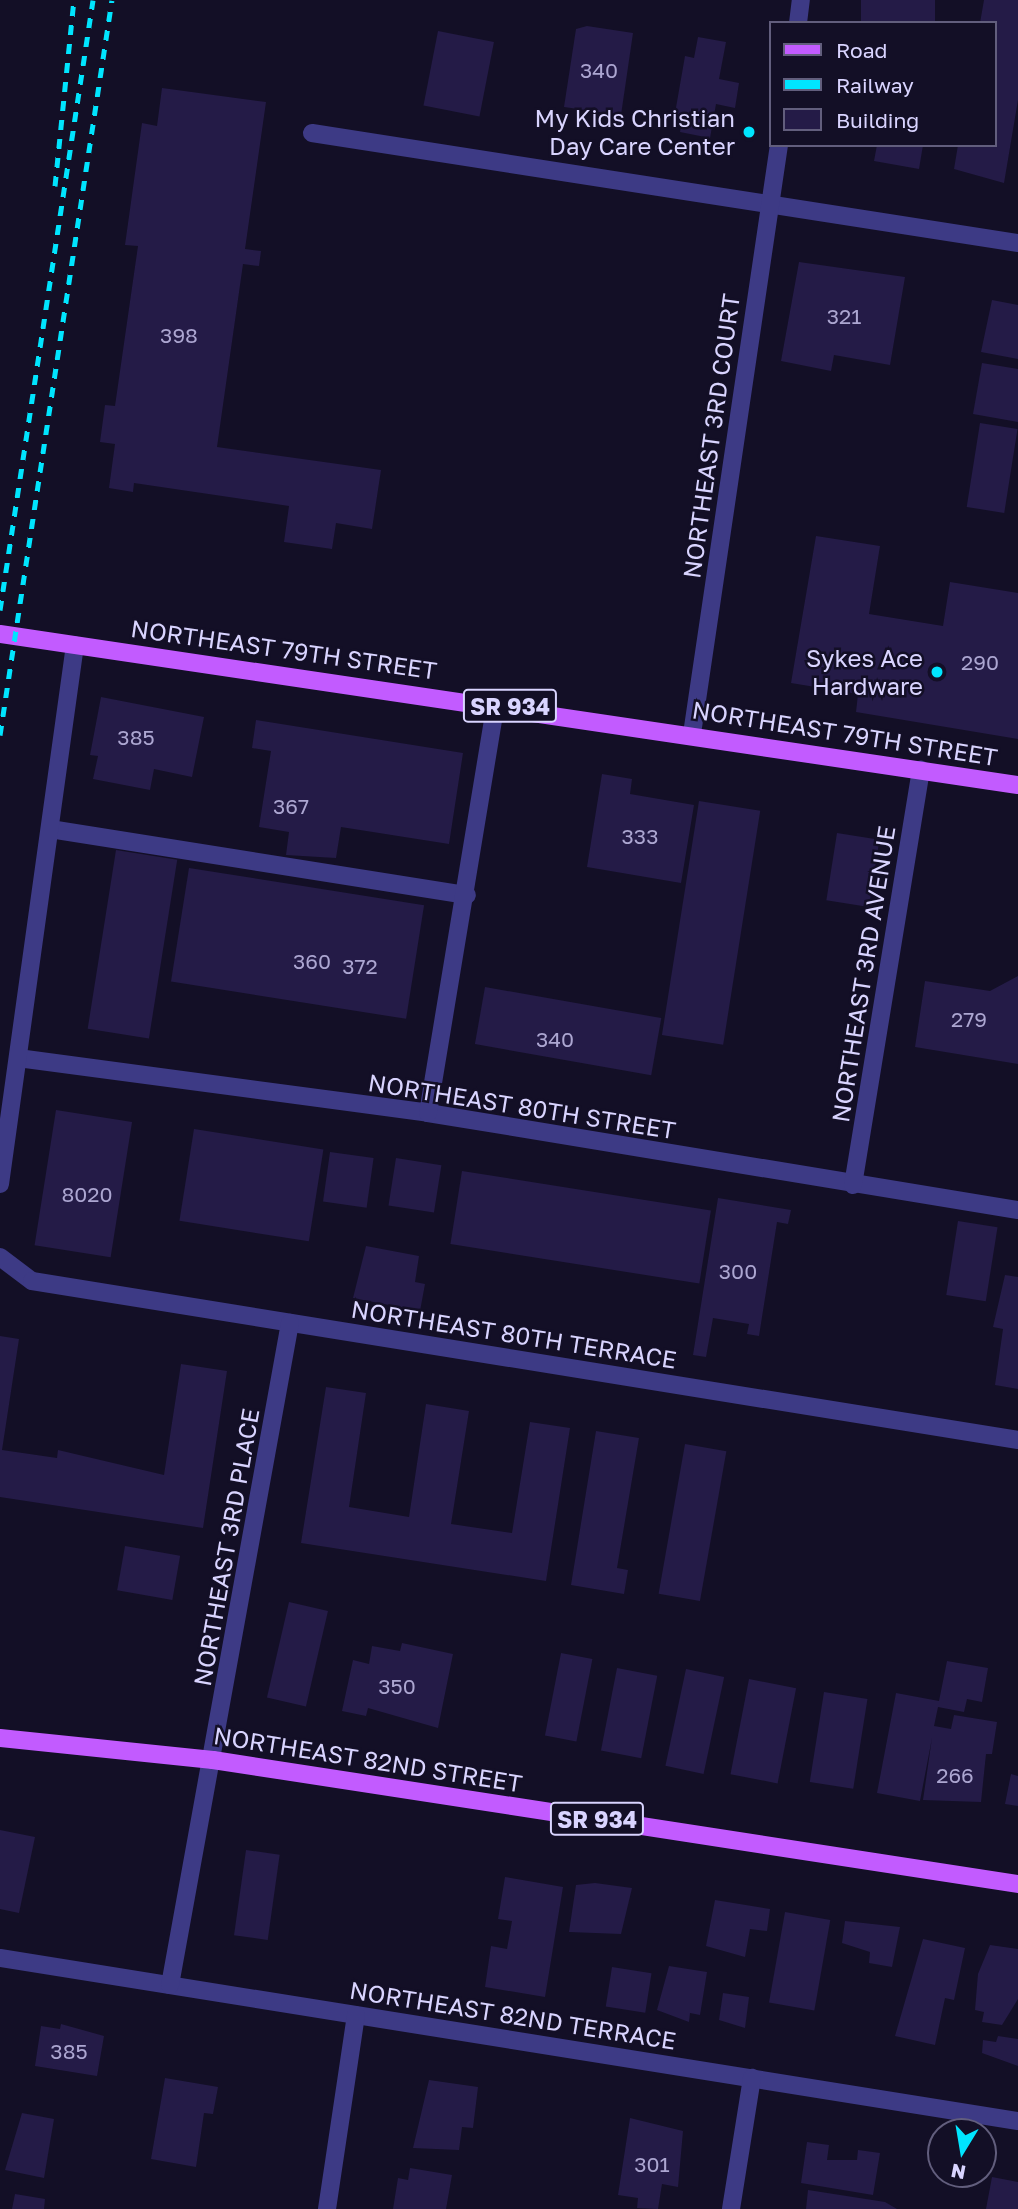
<!DOCTYPE html>
<style>
body{margin:0}
#map{position:relative;width:1018px;height:2209px;overflow:hidden;background:#130f26;font-family:"Golos Text",sans-serif}
div>[style]{position:absolute}
.building>*{inset:0;background:#241b47;transform-origin:0 0}
.street>*{height:18px;margin:-9px;padding:0 9px;transform-origin:9px;border-radius:9px;background:#3d3a85}
.primary>*{height:18px;margin:-9px;padding:0 9px;transform-origin:9px;border-radius:9px;background:#c25bff}
.rail>*{height:5px;margin-top:-2.5px;transform-origin:0;background:repeating-linear-gradient(90deg,#00e5ff 0 10px,transparent 0 19px)}
.dots>*{width:19px;height:19px;translate:-50% -50%;box-sizing:border-box;border:4px solid #130f26;border-radius:50%}
span{translate:-50% -50%;white-space:nowrap;text-align:center;line-height:1.15;-webkit-text-stroke:5px #130f26;paint-order:stroke}
.number-label{font-size:21px;color:#aca6d1}
.number-label span{-webkit-text-stroke-width:0}
.shield-label span{padding:2px 5px;background:#130f26;border:2px solid;border-radius:5px;-webkit-text-stroke-width:0}
.shield-label{font-size:23px;color:#d9d4ff;font-weight:700}
.poi-label{font-size:24px;color:#d9d4ff}
.right{translate:-100% -50%;text-align:right}
.street-label{font-size:24px;color:#d9d4ff}
.legend{position:absolute;left:769px;top:21px;width:228px;height:126px;box-sizing:border-box;background:#130f26;border:2px solid #625e7d;margin:0;padding:9px 12px;list-style:none;font-size:21px;color:#d9d4ff}
.legend li{display:flex;align-items:center;gap:14px;height:35px}
.legend b{width:35px;border:2px solid #625e7d}
.north{position:absolute;left:927px;top:2118px;width:70px;height:70px;box-sizing:border-box;background:#130f26;border:2px solid #625e7d;border-radius:50%;rotate:191deg;font-size:19px;font-weight:700;line-height:28px;text-align:center;color:#d9d4ff}
.north::after{content:'';display:block;margin:auto;width:24px;height:32px;background:#00e5ff;clip-path:polygon(50% 0,100% 100%,50% 72%,0 100%)}
</style>
<div id="map">
<div class="building">
<div style="left:861px;top:0;width:74px;height:23px"></div>
<div style="clip-path:polygon(984px 0,1018px 0,1018px 100px,1004px 183px,954px 169px,958px 145px,995px 145px,995px 23px,980px 23px)"></div>
<div style="clip-path:polygon(587px 26px,633px 33px,621px 115px,564px 107px,576px 29px)"></div>
<div style="left:438px;top:31px;width:57px;height:76px;rotate:11deg"></div>
<div style="clip-path:polygon(698px 37px,726px 42px,719px 79px,739px 83px,735px 108px,716px 104px,710px 138px,680px 132px,682px 121px,674px 119px,685px 56px,694px 58px)"></div>
<div style="clip-path:polygon(162px 88px,266px 102px,245px 249px,261px 251px,259px 266px,243px 264px,217px 447px,381px 470px,372px 529px,336px 523px,332px 549px,284px 542px,289px 506px,134px 483px,133px 492px,109px 488px,115px 444px,100px 442px,105px 405px,115px 406px,138px 246px,125px 245px,142px 123px,157px 126px)"></div>
<div style="clip-path:polygon(877px 145px,923px 145px,919px 169px,874px 161px)"></div>
<div style="clip-path:polygon(799px 262px,905px 277px,890px 365px,834px 355px,831px 371px,781px 361px)"></div>
<div style="clip-path:polygon(992px 300px,1018px 305px,1018px 359px,981px 352px)"></div>
<div style="clip-path:polygon(982px 363px,1018px 369px,1018px 422px,973px 414px)"></div>
<div style="left:980px;top:423px;width:38px;height:85px;rotate:9deg"></div>
<div style="clip-path:polygon(816px 536px,880px 546px,869px 614px,943px 626px,950px 582px,1018px 593px,1018px 739px,856px 712px,858px 694px,791px 683px)"></div>
<div style="clip-path:polygon(101px 697px,204px 717px,192px 777px,154px 769px,150px 790px,93px 779px,98px 756px,90px 755px)"></div>
<div style="clip-path:polygon(256px 720px,463px 753px,449px 844px,341px 827px,336px 858px,286px 855px,289px 832px,259px 827px,271px 751px,252px 748px)"></div>
<div style="clip-path:polygon(602px 774px,632px 779px,630px 794px,694px 805px,681px 883px,587px 867px)"></div>
<div style="left:699px;top:801px;width:62px;height:237px;rotate:9deg"></div>
<div style="left:837px;top:833px;width:43px;height:68px;rotate:9deg"></div>
<div style="left:116px;top:850px;width:62px;height:181px;rotate:9deg"></div>
<div style="left:189px;top:868px;width:238px;height:115px;rotate:9deg"></div>
<div style="clip-path:polygon(1018px 976px,1018px 1064px,915px 1047px,925px 981px,990px 991px)"></div>
<div style="left:485px;top:987px;width:179px;height:58px;rotate:10deg"></div>
<div style="left:56px;top:1110px;width:77px;height:137px;rotate:9deg"></div>
<div style="left:194px;top:1129px;width:131px;height:93px;rotate:9deg"></div>
<div style="left:330px;top:1152px;width:44px;height:50px;rotate:8deg"></div>
<div style="left:396px;top:1158px;width:46px;height:48px;rotate:9deg"></div>
<div style="left:462px;top:1171px;width:252px;height:74px;rotate:9deg"></div>
<div style="clip-path:polygon(718px 1198px,791px 1210px,788px 1224px,777px 1222px,759px 1336px,747px 1334px,749px 1324px,713px 1318px,706px 1357px,693px 1355px)"></div>
<div style="left:958px;top:1221px;width:40px;height:75px;rotate:9deg"></div>
<div style="clip-path:polygon(366px 1246px,419px 1256px,415px 1282px,425px 1284px,420px 1311px,353px 1298px)"></div>
<div style="clip-path:polygon(1005px 1275px,1018px 1277px,1018px 1389px,995px 1385px,1003px 1329px,993px 1327px)"></div>
<div style="clip-path:polygon(0 1336px,19px 1339px,2px 1450px,57px 1458px,58px 1450px,164px 1475px,181px 1364px,227px 1371px,203px 1528px,0 1497px)"></div>
<div style="clip-path:polygon(326px 1387px,366px 1393px,349px 1507px,409px 1517px,426px 1404px,469px 1411px,451px 1524px,512px 1533px,530px 1422px,570px 1428px,546px 1581px,301px 1543px)"></div>
<div style="clip-path:polygon(596px 1431px,639px 1438px,617px 1568px,628px 1570px,624px 1594px,571px 1585px)"></div>
<div style="left:685px;top:1444px;width:42px;height:152px;rotate:10deg"></div>
<div style="left:125px;top:1546px;width:56px;height:45px;rotate:10deg"></div>
<div style="left:289px;top:1602px;width:40px;height:98px;rotate:13deg"></div>
<div style="clip-path:polygon(402px 1643px,453px 1654px,438px 1728px,368px 1708px,366px 1716px,342px 1711px,353px 1660px,369px 1664px,372px 1646px,400px 1651px)"></div>
<div style="left:561px;top:1653px;width:32px;height:84px;rotate:11deg"></div>
<div style="clip-path:polygon(947px 1661px,988px 1668px,982px 1702px,967px 1699px,964px 1712px,938px 1707px,934px 1726px,951px 1729px,954px 1715px,997px 1722px,992px 1754px,986px 1754px,981px 1802px,923px 1800px,932px 1738px,920px 1801px,877px 1793px,896px 1693px,939px 1701px)"></div>
<div style="left:617px;top:1668px;width:41px;height:84px;rotate:11deg"></div>
<div style="left:686px;top:1669px;width:39px;height:99px;rotate:12deg"></div>
<div style="left:749px;top:1679px;width:48px;height:97px;rotate:11deg"></div>
<div style="left:824px;top:1692px;width:44px;height:91px;rotate:9deg"></div>
<div style="clip-path:polygon(1011px 1774px,1018px 1776px,1018px 1806px,1005px 1804px)"></div>
<div style="clip-path:polygon(0 1830px,35px 1837px,19px 1913px,0 1909px)"></div>
<div style="left:246px;top:1850px;width:34px;height:86px;rotate:8deg"></div>
<div style="clip-path:polygon(505px 1877px,563px 1887px,545px 1997px,485px 1987px,491px 1946px,507px 1949px,512px 1921px,498px 1919px)"></div>
<div style="clip-path:polygon(595px 1883px,632px 1888px,621px 1934px,569px 1932px,576px 1885px)"></div>
<div style="clip-path:polygon(715px 1900px,770px 1909px,767px 1931px,750px 1929px,745px 1957px,706px 1946px)"></div>
<div style="left:785px;top:1912px;width:46px;height:92px;rotate:10deg"></div>
<div style="clip-path:polygon(845px 1921px,900px 1927px,892px 1967px,869px 1963px,870px 1952px,842px 1943px)"></div>
<div style="clip-path:polygon(923px 1939px,965px 1948px,954px 2000px,945px 1998px,935px 2045px,895px 2036px)"></div>
<div style="clip-path:polygon(990px 1945px,1018px 1949px,1018px 1999px,1002px 2025px,982px 2022px,984px 2012px,975px 2010px,978px 1974px)"></div>
<div style="clip-path:polygon(669px 1966px,707px 1972px,700px 2015px,690px 2013px,689px 2022px,657px 2010px)"></div>
<div style="left:612px;top:1967px;width:40px;height:40px;rotate:9deg"></div>
<div style="clip-path:polygon(723px 1993px,749px 1997px,745px 2028px,719px 2020px)"></div>
<div style="clip-path:polygon(61px 2024px,104px 2036px,97px 2076px,35px 2066px,41px 2026px,60px 2029px)"></div>
<div style="clip-path:polygon(998px 2036px,1018px 2039px,1018px 2066px,982px 2053px,983px 2040px,996px 2042px)"></div>
<div style="clip-path:polygon(165px 2078px,218px 2087px,213px 2114px,204px 2113px,196px 2167px,151px 2159px)"></div>
<div style="clip-path:polygon(429px 2080px,478px 2087px,473px 2128px,462px 2127px,459px 2150px,413px 2148px)"></div>
<div style="clip-path:polygon(22px 2113px,54px 2119px,44px 2178px,5px 2170px)"></div>
<div style="clip-path:polygon(630px 2118px,683px 2131px,678px 2187px,662px 2184px,658px 2209px,637px 2208px,638px 2198px,618px 2195px)"></div>
<div style="clip-path:polygon(807px 2142px,829px 2145px,827px 2160px,857px 2160px,858px 2150px,880px 2153px,873px 2195px,801px 2183px)"></div>
<div style="clip-path:polygon(410px 2168px,452px 2175px,446px 2209px,393px 2209px,398px 2178px,408px 2180px)"></div>
<div style="clip-path:polygon(992px 2177px,1018px 2182px,1018px 2209px,986px 2209px)"></div>
<div style="clip-path:polygon(808px 2190px,885px 2202px,897px 2209px,806px 2209px)"></div>
<div style="clip-path:polygon(15px 2194px,45px 2199px,44px 2209px,12px 2209px)"></div>
</div>
<div class="street">
<div style="left:798px;top:23px;width:23px;rotate:-83deg"></div>
<div style="left:312px;top:133px;width:715px;rotate:8.86deg"></div>
<div style="left:692px;top:734px;width:595px;rotate:-81.6deg"></div>
<div style="left:50px;top:829px;width:422px;rotate:9deg"></div>
<div style="left:18px;top:1058px;width:414px;rotate:7.6deg"></div>
<div style="left:428px;top:1113px;width:598px;rotate:9.34deg"></div>
<div style="left:428px;top:1113px;width:415px;rotate:-80.6deg"></div>
<div style="left:0;top:1184px;width:544px;rotate:-82.08deg"></div>
<div style="left:853px;top:1185px;width:421px;rotate:-80.7deg"></div>
<div style="left:0;top:1257px;width:40px;rotate:37deg"></div>
<div style="left:32px;top:1281px;width:999px;rotate:9.16deg"></div>
<div style="left:0;top:1958px;width:1031px;rotate:9.1deg"></div>
<div style="left:170px;top:1985px;width:673px;rotate:-79.73deg"></div>
<div style="left:327px;top:2209px;width:196px;rotate:-81.5deg"></div>
<div style="left:731px;top:2209px;width:133px;rotate:-80.9deg"></div>
</div>
<div class="primary">
<div style="left:0;top:634px;width:1029px;rotate:8.44deg"></div>
<div style="left:0;top:1738px;width:214px;rotate:5.9deg"></div>
<div style="left:213px;top:1760px;width:814px;rotate:8.76deg"></div>
</div>
<div class="rail">
<div style="left:55px;top:186px;width:187px;rotate:-84.2deg"></div>
<div style="left:0;top:610px;width:617px;rotate:-81.33deg"></div>
<div style="left:0;top:735px;width:743px;rotate:-81.34deg"></div>
</div>
<div class="dots">
<div style="left:749px;top:132px;background:#00e5ff"></div>
<div style="left:937px;top:672px;background:#00e5ff"></div>
</div>
<div class="number-label">
<span style="left:599px;top:70px">340</span>
<span style="left:844px;top:316px">321</span>
<span style="left:179px;top:335px">398</span>
<span style="left:980px;top:662px">290</span>
<span style="left:136px;top:737px">385</span>
<span style="left:291px;top:806px">367</span>
<span style="left:640px;top:836px">333</span>
<span style="left:312px;top:961px">360</span>
<span style="left:360px;top:966px">372</span>
<span style="left:969px;top:1019px">279</span>
<span style="left:555px;top:1039px">340</span>
<span style="left:87px;top:1194px">8020</span>
<span style="left:738px;top:1271px">300</span>
<span style="left:397px;top:1686px">350</span>
<span style="left:955px;top:1775px">266</span>
<span style="left:69px;top:2051px">385</span>
<span style="left:652px;top:2164px">301</span>
</div>
<div class="shield-label">
<span style="left:510px;top:706px">SR 934</span>
<span style="left:597px;top:1819px">SR 934</span>
</div>
<div class="poi-label">
<span class="right" style="left:735px;top:132px">My Kids Christian<br>Day Care Center</span>
<span class="right" style="left:923px;top:672px">Sykes Ace<br>Hardware</span>
</div>
<div class="street-label">
<span style="left:711px;top:436px;rotate:-82deg">NORTHEAST 3RD COURT</span>
<span style="left:284px;top:649px;rotate:8deg">NORTHEAST 79TH STREET</span>
<span style="left:845px;top:733px;rotate:9deg">NORTHEAST 79TH STREET</span>
<span style="left:863px;top:974px;rotate:-81deg">NORTHEAST 3RD AVENUE</span>
<span style="left:522px;top:1106px;rotate:9deg">NORTHEAST 80TH STREET</span>
<span style="left:514px;top:1334px;rotate:9deg">NORTHEAST 80TH TERRACE</span>
<span style="left:226px;top:1547px;rotate:-80deg">NORTHEAST 3RD PLACE</span>
<span style="left:368px;top:1759px;rotate:9deg">NORTHEAST 82ND STREET</span>
<span style="left:513px;top:2015px;rotate:9deg">NORTHEAST 82ND TERRACE</span>
</div>
<ul class="legend">
<li><b style="height:9px;background:#c25bff"></b>Road</li>
<li><b style="height:9px;background:#00e5ff"></b>Railway</li>
<li><b style="height:19px;background:#241b47"></b>Building</li>
</ul>
<div class="north">N</div>
</div>
